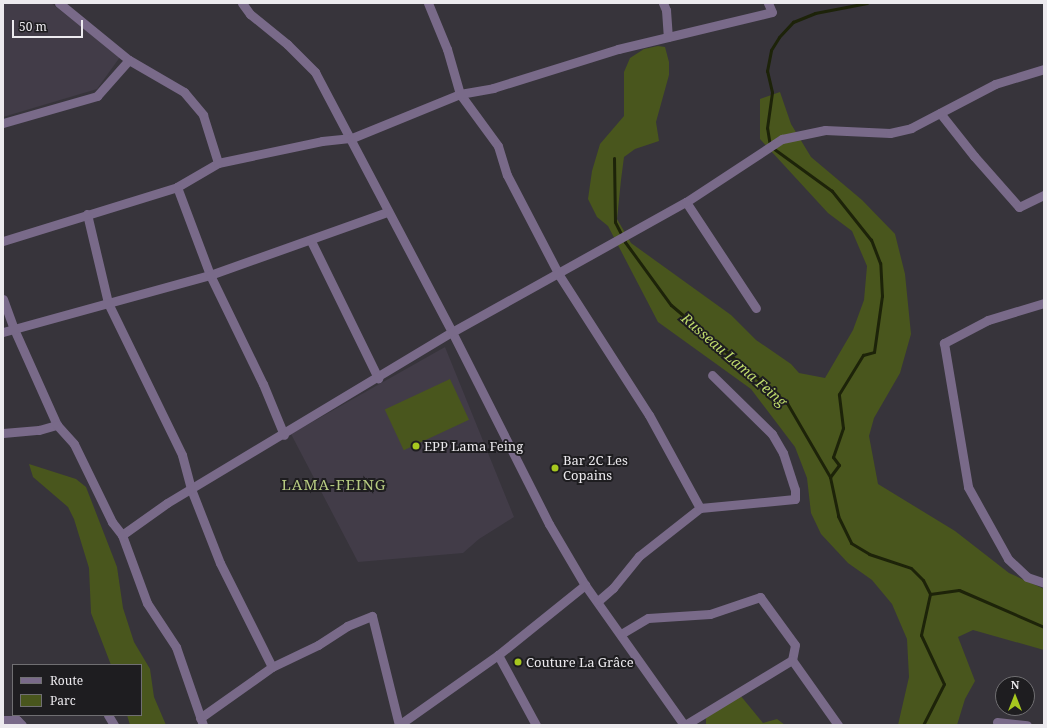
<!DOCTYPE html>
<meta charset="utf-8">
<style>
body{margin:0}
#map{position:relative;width:1047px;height:728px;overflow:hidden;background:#37343b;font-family:"Noto Serif",serif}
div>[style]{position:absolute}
.built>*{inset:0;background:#423c48}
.green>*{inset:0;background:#49561d;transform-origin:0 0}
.stream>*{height:3px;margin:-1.5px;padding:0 1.5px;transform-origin:1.5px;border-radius:1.5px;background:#1d2309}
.street>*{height:9px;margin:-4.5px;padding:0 4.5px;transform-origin:4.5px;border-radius:4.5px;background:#796a89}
.dots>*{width:11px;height:11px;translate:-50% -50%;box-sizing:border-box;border:2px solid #1e1d20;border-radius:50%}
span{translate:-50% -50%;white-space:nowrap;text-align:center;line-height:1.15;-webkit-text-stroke:4px #1e1d20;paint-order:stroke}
.poi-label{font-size:13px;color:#eceaee}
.left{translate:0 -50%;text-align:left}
.water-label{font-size:14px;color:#beda6b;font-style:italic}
.quarter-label{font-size:15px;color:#b7cb81;letter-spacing:1px}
.frame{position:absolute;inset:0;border:4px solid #eceaee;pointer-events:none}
.legend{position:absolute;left:12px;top:664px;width:130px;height:52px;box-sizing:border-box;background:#1e1d20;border:1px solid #706f72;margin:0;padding:5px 7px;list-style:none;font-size:12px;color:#eceaee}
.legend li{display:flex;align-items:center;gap:8px;height:20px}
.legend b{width:20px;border:1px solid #706f72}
.north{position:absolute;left:995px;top:676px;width:40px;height:40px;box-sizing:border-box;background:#1e1d20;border:1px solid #706f72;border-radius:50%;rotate:0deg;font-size:11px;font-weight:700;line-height:16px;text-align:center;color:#eceaee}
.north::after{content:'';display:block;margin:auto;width:14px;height:18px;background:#a7c81f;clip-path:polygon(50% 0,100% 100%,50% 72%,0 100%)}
.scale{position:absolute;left:12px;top:20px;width:71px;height:18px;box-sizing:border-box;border:2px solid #eceaee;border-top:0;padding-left:5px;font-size:12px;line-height:14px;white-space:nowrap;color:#eceaee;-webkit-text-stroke:3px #1e1d20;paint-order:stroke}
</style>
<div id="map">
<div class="built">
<div style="clip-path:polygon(3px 3px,51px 3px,120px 57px,97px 89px,3px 117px)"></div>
<div style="clip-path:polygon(445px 347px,514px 517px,479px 539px,463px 553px,358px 562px,291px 434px)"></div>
</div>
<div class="green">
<div style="clip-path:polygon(658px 46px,665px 47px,669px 62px,669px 75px,656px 122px,659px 141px,635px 149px,624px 157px,621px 180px,617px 219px,631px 243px,731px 315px,756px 340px,791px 364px,799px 373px,825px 378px,853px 330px,864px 300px,867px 266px,852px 231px,828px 213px,760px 139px,760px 99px,780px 92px,791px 124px,811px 157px,862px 200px,895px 234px,905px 274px,911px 334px,900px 373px,874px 418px,869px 436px,878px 484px,955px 531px,1009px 573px,1044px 589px,1044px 650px,973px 630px,958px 637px,975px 681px,965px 699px,957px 725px,898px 725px,909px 677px,907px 639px,892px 604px,872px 580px,848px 563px,821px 534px,811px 513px,807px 478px,795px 447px,751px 389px,658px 322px,608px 226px,597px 217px,588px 199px,592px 171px,600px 144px,624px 116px,624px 72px,630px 58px,644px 49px)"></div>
<div style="left:450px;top:379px;width:45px;height:72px;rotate:65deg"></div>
<div style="clip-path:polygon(29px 464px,76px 479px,86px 487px,117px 567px,123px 608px,134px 642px,150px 669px,154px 697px,166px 725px,130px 725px,127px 715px,141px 715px,141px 665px,111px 665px,91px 613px,89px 568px,74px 519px,68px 507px,33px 477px)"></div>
<div style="clip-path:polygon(740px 695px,763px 723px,777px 719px,785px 725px,706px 725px,706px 716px)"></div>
</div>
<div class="stream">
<div style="left:614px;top:158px;width:64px;rotate:89.1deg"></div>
<div style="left:615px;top:222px;width:22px;rotate:63deg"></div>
<div style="left:625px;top:242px;width:78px;rotate:53.9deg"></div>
<div style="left:671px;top:305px;width:152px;rotate:40.2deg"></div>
<div style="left:787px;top:403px;width:86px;rotate:59.8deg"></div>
<div style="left:830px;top:477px;width:40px;rotate:78deg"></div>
<div style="left:838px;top:516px;width:30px;rotate:64deg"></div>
<div style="left:851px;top:543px;width:21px;rotate:31deg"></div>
<div style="left:869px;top:554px;width:44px;rotate:18.4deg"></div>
<div style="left:911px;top:568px;width:17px;rotate:45deg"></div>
<div style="left:923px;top:580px;width:16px;rotate:63deg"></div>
<div style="left:930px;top:594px;width:42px;rotate:102.4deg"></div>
<div style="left:921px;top:635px;width:54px;rotate:64.9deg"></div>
<div style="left:944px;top:684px;width:46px;rotate:117.1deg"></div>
<div style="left:830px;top:477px;width:15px;rotate:-53deg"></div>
<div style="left:839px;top:465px;width:10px;rotate:-127deg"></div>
<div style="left:833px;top:457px;width:31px;rotate:-71deg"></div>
<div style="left:843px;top:428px;width:34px;rotate:-97deg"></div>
<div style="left:839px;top:394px;width:46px;rotate:-58.4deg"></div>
<div style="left:863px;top:355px;width:11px;rotate:-15deg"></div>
<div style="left:874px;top:352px;width:57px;rotate:-81.9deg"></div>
<div style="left:882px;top:296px;width:33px;rotate:-93deg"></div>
<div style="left:880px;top:263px;width:25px;rotate:-111deg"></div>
<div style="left:871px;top:240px;width:63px;rotate:-128.5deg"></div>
<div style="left:832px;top:191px;width:77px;rotate:-144deg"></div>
<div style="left:770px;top:146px;width:18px;rotate:-99deg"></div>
<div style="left:767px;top:128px;width:36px;rotate:-82deg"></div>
<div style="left:772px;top:92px;width:22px;rotate:-103deg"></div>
<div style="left:767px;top:71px;width:21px;rotate:-79deg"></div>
<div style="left:771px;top:50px;width:15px;rotate:-58deg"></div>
<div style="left:779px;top:37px;width:21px;rotate:-47deg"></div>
<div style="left:793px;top:22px;width:24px;rotate:-22deg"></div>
<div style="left:815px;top:13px;width:53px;rotate:-10.9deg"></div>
<div style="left:930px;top:594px;width:29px;rotate:-8deg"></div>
<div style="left:959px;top:590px;width:93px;rotate:23.5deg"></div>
</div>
<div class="street">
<div style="left:59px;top:3px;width:90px;rotate:39.2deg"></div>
<div style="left:129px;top:60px;width:64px;rotate:30.2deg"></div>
<div style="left:184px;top:92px;width:30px;rotate:50deg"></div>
<div style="left:203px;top:115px;width:50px;rotate:72.6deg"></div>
<div style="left:242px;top:3px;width:14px;rotate:54deg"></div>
<div style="left:250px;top:14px;width:48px;rotate:39deg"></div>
<div style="left:287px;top:44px;width:40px;rotate:45deg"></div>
<div style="left:315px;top:72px;width:294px;rotate:62.2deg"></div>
<div style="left:452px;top:332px;width:215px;rotate:63.2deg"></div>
<div style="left:549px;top:524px;width:71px;rotate:59.5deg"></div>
<div style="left:585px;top:585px;width:171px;rotate:54.7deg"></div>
<div style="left:428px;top:3px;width:50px;rotate:67.6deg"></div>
<div style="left:447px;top:49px;width:47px;rotate:73.9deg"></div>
<div style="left:460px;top:94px;width:64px;rotate:53.8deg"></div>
<div style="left:498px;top:146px;width:30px;rotate:73deg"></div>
<div style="left:507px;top:175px;width:113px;rotate:62.5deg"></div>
<div style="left:559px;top:275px;width:166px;rotate:57.3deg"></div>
<div style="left:649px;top:415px;width:106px;rotate:61.3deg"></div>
<div style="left:663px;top:3px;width:8px;rotate:67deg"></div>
<div style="left:666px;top:10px;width:27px;rotate:86deg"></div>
<div style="left:940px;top:113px;width:55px;rotate:51.7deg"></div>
<div style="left:974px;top:156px;width:68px;rotate:48.6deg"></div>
<div style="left:1019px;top:207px;width:28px;rotate:-26deg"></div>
<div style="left:3px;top:123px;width:98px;rotate:-16deg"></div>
<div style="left:97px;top:96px;width:48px;rotate:-48.4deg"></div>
<div style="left:177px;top:187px;width:94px;rotate:69.4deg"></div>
<div style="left:210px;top:275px;width:121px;rotate:64.1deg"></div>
<div style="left:263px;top:384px;width:55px;rotate:67.6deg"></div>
<div style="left:686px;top:202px;width:127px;rotate:56.6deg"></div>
<div style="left:87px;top:214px;width:91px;rotate:76.7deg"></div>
<div style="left:108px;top:303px;width:169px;rotate:64deg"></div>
<div style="left:182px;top:455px;width:35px;rotate:75deg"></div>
<div style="left:191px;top:489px;width:79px;rotate:68.6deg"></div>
<div style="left:220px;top:563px;width:116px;rotate:63.4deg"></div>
<div style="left:3px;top:241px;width:182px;rotate:-17.2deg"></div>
<div style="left:177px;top:187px;width:48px;rotate:-30.3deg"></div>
<div style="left:218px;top:163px;width:106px;rotate:-11.9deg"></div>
<div style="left:322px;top:141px;width:30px;rotate:-6deg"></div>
<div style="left:352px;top:138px;width:117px;rotate:-22.2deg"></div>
<div style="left:460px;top:94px;width:34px;rotate:-10deg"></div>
<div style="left:493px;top:88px;width:131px;rotate:-17.3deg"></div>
<div style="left:618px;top:49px;width:158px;rotate:-13.5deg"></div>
<div style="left:772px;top:12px;width:10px;rotate:-114deg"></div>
<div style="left:311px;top:241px;width:153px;rotate:63.9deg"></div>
<div style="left:3px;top:299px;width:32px;rotate:70deg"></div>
<div style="left:14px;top:329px;width:105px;rotate:65.9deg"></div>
<div style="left:1044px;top:303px;width:59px;rotate:163.1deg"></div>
<div style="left:988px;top:320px;width:50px;rotate:152.4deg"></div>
<div style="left:944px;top:343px;width:146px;rotate:80.5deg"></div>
<div style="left:968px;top:487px;width:82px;rotate:60.9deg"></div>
<div style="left:1008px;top:559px;width:26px;rotate:43deg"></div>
<div style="left:1027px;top:577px;width:18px;rotate:19deg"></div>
<div style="left:3px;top:332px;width:215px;rotate:-15.4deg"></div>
<div style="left:210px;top:275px;width:188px;rotate:-19.6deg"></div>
<div style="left:3px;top:433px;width:36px;rotate:-5deg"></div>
<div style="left:39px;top:430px;width:19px;rotate:-16deg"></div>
<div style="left:57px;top:425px;width:25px;rotate:48deg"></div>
<div style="left:74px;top:444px;width:87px;rotate:64deg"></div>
<div style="left:112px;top:522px;width:16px;rotate:52deg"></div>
<div style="left:122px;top:535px;width:72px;rotate:69.8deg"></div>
<div style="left:147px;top:603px;width:53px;rotate:56.6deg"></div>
<div style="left:176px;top:647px;width:83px;rotate:70.9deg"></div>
<div style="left:122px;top:535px;width:55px;rotate:-35.4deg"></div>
<div style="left:167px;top:503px;width:332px;rotate:-31deg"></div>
<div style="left:452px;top:332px;width:268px;rotate:-29.1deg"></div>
<div style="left:686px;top:202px;width:115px;rotate:-33.3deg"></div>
<div style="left:782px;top:139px;width:44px;rotate:-11.8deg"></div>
<div style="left:825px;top:130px;width:65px;rotate:2.6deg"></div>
<div style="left:890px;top:133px;width:22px;rotate:-13deg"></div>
<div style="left:911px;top:128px;width:95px;rotate:-27.6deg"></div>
<div style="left:995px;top:84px;width:51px;rotate:-17deg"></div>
<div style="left:598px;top:601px;width:20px;rotate:-41deg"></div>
<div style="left:613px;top:588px;width:41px;rotate:-50.9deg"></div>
<div style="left:639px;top:556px;width:78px;rotate:-38.2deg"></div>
<div style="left:700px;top:508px;width:95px;rotate:-5.4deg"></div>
<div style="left:795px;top:499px;width:9px;rotate:-90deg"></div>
<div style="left:795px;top:490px;width:39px;rotate:-108deg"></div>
<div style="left:783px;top:453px;width:22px;rotate:-120deg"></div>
<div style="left:772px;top:434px;width:84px;rotate:-135.5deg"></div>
<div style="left:621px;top:634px;width:31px;rotate:-31deg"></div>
<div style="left:648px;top:618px;width:62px;rotate:-3.7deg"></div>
<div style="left:710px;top:614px;width:53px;rotate:-18.8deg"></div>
<div style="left:760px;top:597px;width:59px;rotate:53.9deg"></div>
<div style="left:795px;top:645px;width:15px;rotate:101deg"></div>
<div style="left:792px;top:660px;width:125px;rotate:148.7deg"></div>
<div style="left:498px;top:655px;width:80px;rotate:61.5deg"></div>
<div style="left:792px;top:660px;width:80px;rotate:54.7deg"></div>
<div style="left:108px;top:715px;width:12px;rotate:59deg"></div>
<div style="left:200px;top:718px;width:88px;rotate:-35.3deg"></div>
<div style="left:272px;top:667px;width:51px;rotate:-25.6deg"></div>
<div style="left:318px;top:645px;width:35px;rotate:-33deg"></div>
<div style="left:347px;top:626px;width:27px;rotate:-22deg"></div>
<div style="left:372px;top:616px;width:112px;rotate:76.1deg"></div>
<div style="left:3px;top:720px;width:14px"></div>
<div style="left:17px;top:720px;width:7px;rotate:45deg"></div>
<div style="left:997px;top:722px;width:30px;rotate:6deg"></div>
<div style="left:399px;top:725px;width:121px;rotate:-35.3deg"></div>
<div style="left:498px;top:655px;width:112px;rotate:-38.8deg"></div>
</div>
<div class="dots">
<div style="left:416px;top:446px;background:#a7c81f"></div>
<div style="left:555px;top:468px;background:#a7c81f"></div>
<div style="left:518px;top:662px;background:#a7c81f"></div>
</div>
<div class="poi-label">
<span class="left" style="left:424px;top:446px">EPP Lama Feing</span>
<span class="left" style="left:563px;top:468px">Bar 2C Les<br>Copains</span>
<span class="left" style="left:526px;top:662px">Couture La Grâce</span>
</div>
<div class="water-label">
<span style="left:734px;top:360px;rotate:41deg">Russeau Lama Feing</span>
</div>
<div class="quarter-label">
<span style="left:334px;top:485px">LAMA-FEING</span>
</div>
<div class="frame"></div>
<ul class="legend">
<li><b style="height:5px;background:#796a89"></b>Route</li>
<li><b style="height:11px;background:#49561d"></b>Parc</li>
</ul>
<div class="north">N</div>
<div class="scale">50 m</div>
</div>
